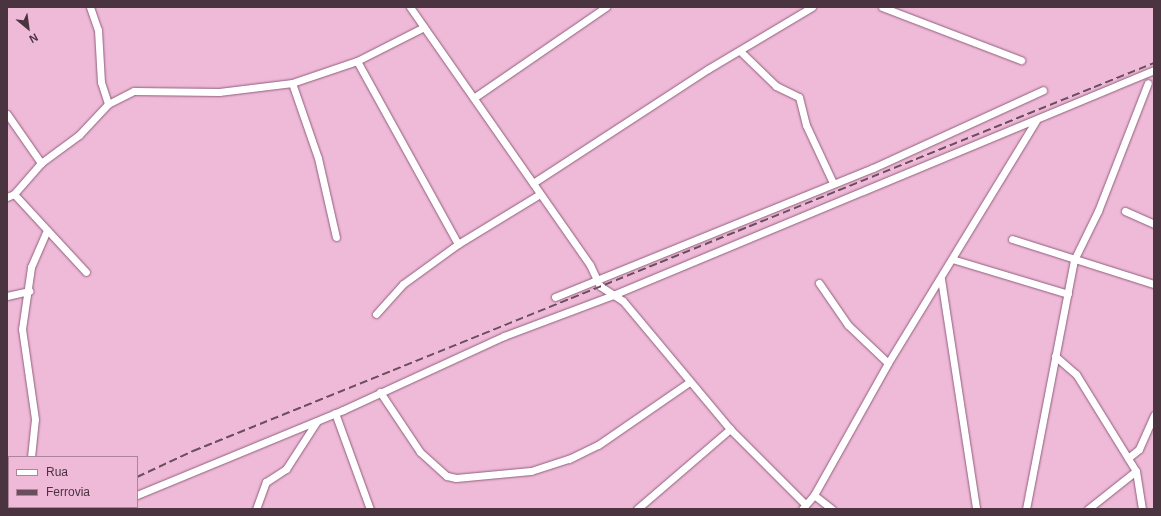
<!DOCTYPE html>
<style>
body{margin:0}
#map{position:relative;width:1161px;height:516px;overflow:hidden;background:#efb9d8;font-family:Arial,sans-serif}
div>[style]{position:absolute}
.roads{filter:drop-shadow(0 0 1px #8f5f7b) drop-shadow(0 0 1px #8f5f7b)}
.minor>*{height:7px;margin:-3.5px;padding:0 3.5px;transform-origin:3.5px;border-radius:3.5px;background:#fff}
.rail>*{height:2px;margin-top:-1px;transform-origin:0;background:repeating-linear-gradient(90deg,#6a4e5e 0 8px,transparent 0 12px)}
span{translate:-50% -50%;white-space:nowrap;text-align:center;line-height:1.15;-webkit-text-stroke:3.5px #efb9d8;paint-order:stroke}
.frame{position:absolute;inset:0;border:8px solid #493440;pointer-events:none}
.legend{position:absolute;left:8px;top:456px;width:130px;height:52px;box-sizing:border-box;background:#efb9d8;border:1px solid #ad849b;margin:0;padding:5px 7px;list-style:none;font-size:12px;color:#493440}
.legend li{display:flex;align-items:center;gap:8px;height:20px}
.legend b{width:20px;border:1px solid #ad849b}
.north{position:absolute;left:8px;top:8px;width:40px;height:40px;-webkit-text-stroke:3px #efb9d8;paint-order:stroke;rotate:151deg;font-size:11px;font-weight:700;line-height:16px;text-align:center;color:#493440}
.north::after{content:'';display:block;margin:auto;width:14px;height:18px;background:#493440;clip-path:polygon(50% 0,100% 100%,50% 72%,0 100%)}
</style>
<div id="map">
<div class="roads">
<div class="minor">
<div style="left:90px;top:7px;width:24px;rotate:71deg"></div>
<div style="left:98px;top:30px;width:52px;rotate:86.7deg"></div>
<div style="left:101px;top:82px;width:23px;rotate:72deg"></div>
<div style="left:410px;top:7px;width:315px;rotate:55.1deg"></div>
<div style="left:590px;top:265px;width:23px;rotate:65deg"></div>
<div style="left:600px;top:286px;width:27px;rotate:33deg"></div>
<div style="left:623px;top:301px;width:167px;rotate:50.1deg"></div>
<div style="left:730px;top:429px;width:106px;rotate:45deg"></div>
<div style="left:882px;top:7px;width:149px;rotate:20.9deg"></div>
<div style="left:740px;top:51px;width:50px;rotate:44.2deg"></div>
<div style="left:776px;top:86px;width:25px;rotate:26deg"></div>
<div style="left:799px;top:97px;width:29px;rotate:76deg"></div>
<div style="left:806px;top:125px;width:64px;rotate:65deg"></div>
<div style="left:357px;top:61px;width:209px;rotate:61.1deg"></div>
<div style="left:292px;top:83px;width:79px;rotate:70.9deg"></div>
<div style="left:318px;top:158px;width:81px;rotate:77.2deg"></div>
<div style="left:475px;top:97px;width:159px;rotate:-34.5deg"></div>
<div style="left:7px;top:114px;width:60px;rotate:55.2deg"></div>
<div style="left:533px;top:183px;width:209px;rotate:-33.1deg"></div>
<div style="left:708px;top:69px;width:121px;rotate:-30.8deg"></div>
<div style="left:14px;top:194px;width:106px;rotate:47.3deg"></div>
<div style="left:7px;top:197px;width:8px;rotate:-23deg"></div>
<div style="left:14px;top:194px;width:41px;rotate:-48.9deg"></div>
<div style="left:41px;top:163px;width:47px;rotate:-36.4deg"></div>
<div style="left:79px;top:135px;width:42px;rotate:-46.9deg"></div>
<div style="left:108px;top:104px;width:29px;rotate:-27deg"></div>
<div style="left:134px;top:91px;width:85px;rotate:0.7deg"></div>
<div style="left:219px;top:92px;width:74px;rotate:-7deg"></div>
<div style="left:292px;top:83px;width:69px;rotate:-18.7deg"></div>
<div style="left:357px;top:61px;width:75px;rotate:-26.9deg"></div>
<div style="left:1125px;top:211px;width:32px;rotate:24deg"></div>
<div style="left:1012px;top:239px;width:149px;rotate:17.6deg"></div>
<div style="left:952px;top:259px;width:121px;rotate:16.8deg"></div>
<div style="left:941px;top:279px;width:233px;rotate:81.3deg"></div>
<div style="left:819px;top:283px;width:51px;rotate:55.4deg"></div>
<div style="left:848px;top:325px;width:55px;rotate:43.5deg"></div>
<div style="left:7px;top:296px;width:23px;rotate:-13deg"></div>
<div style="left:555px;top:297px;width:343px;rotate:-22.1deg"></div>
<div style="left:873px;top:168px;width:187px;rotate:-24.6deg"></div>
<div style="left:376px;top:314px;width:40px;rotate:-48deg"></div>
<div style="left:403px;top:284px;width:68px;rotate:-36deg"></div>
<div style="left:458px;top:244px;width:96px;rotate:-31.4deg"></div>
<div style="left:1055px;top:356px;width:28px;rotate:41deg"></div>
<div style="left:1076px;top:374px;width:114px;rotate:58.3deg"></div>
<div style="left:1136px;top:471px;width:38px;rotate:81deg"></div>
<div style="left:380px;top:392px;width:72px;rotate:56.3deg"></div>
<div style="left:420px;top:452px;width:36px;rotate:42deg"></div>
<div style="left:447px;top:476px;width:9px;rotate:13deg"></div>
<div style="left:456px;top:478px;width:75px;rotate:-5.3deg"></div>
<div style="left:531px;top:471px;width:40px;rotate:-18deg"></div>
<div style="left:569px;top:459px;width:32px;rotate:-26deg"></div>
<div style="left:598px;top:445px;width:109px;rotate:-34.6deg"></div>
<div style="left:335px;top:413px;width:102px;rotate:70deg"></div>
<div style="left:31px;top:457px;width:38px;rotate:-84deg"></div>
<div style="left:35px;top:419px;width:91px;rotate:-98.2deg"></div>
<div style="left:22px;top:329px;width:63px;rotate:-81.7deg"></div>
<div style="left:31px;top:267px;width:40px;rotate:-66.6deg"></div>
<div style="left:1128px;top:458px;width:14px;rotate:-39deg"></div>
<div style="left:1139px;top:449px;width:37px;rotate:-66deg"></div>
<div style="left:137px;top:495px;width:223px;rotate:-22.4deg"></div>
<div style="left:343px;top:410px;width:177px;rotate:-24.7deg"></div>
<div style="left:504px;top:336px;width:116px;rotate:-20.6deg"></div>
<div style="left:613px;top:295px;width:586px;rotate:-22.58deg"></div>
<div style="left:814px;top:495px;width:23px;rotate:38deg"></div>
<div style="left:54px;top:507px;width:3px;rotate:45deg"></div>
<div style="left:106px;top:509px;width:4px;rotate:-27deg"></div>
<div style="left:256px;top:509px;width:29px;rotate:-70deg"></div>
<div style="left:266px;top:482px;width:24px;rotate:-33deg"></div>
<div style="left:286px;top:469px;width:57px;rotate:-57.1deg"></div>
<div style="left:637px;top:509px;width:123px;rotate:-40.7deg"></div>
<div style="left:802px;top:509px;width:18px;rotate:-49deg"></div>
<div style="left:814px;top:495px;width:151px;rotate:-60.7deg"></div>
<div style="left:888px;top:363px;width:284px;rotate:-58.6deg"></div>
<div style="left:1026px;top:509px;width:254px;rotate:-79.1deg"></div>
<div style="left:1074px;top:260px;width:55px;rotate:-63.9deg"></div>
<div style="left:1098px;top:211px;width:137px;rotate:-68.7deg"></div>
<div style="left:1088px;top:509px;width:61px;rotate:-38.4deg"></div>
</div>
</div>
<div class="rail">
<div style="left:137px;top:477px;width:62px;rotate:-24.9deg"></div>
<div style="left:193px;top:451px;width:1036px;rotate:-21.99deg"></div>
<div style="left:83px;top:509px;width:4px;rotate:-34deg"></div>
</div>
<div class="frame"></div>
<ul class="legend">
<li><b style="height:5px;background:#fff"></b>Rua</li>
<li><b style="height:5px;background:#6a4e5e"></b>Ferrovia</li>
</ul>
<div class="north">N</div>
</div>
